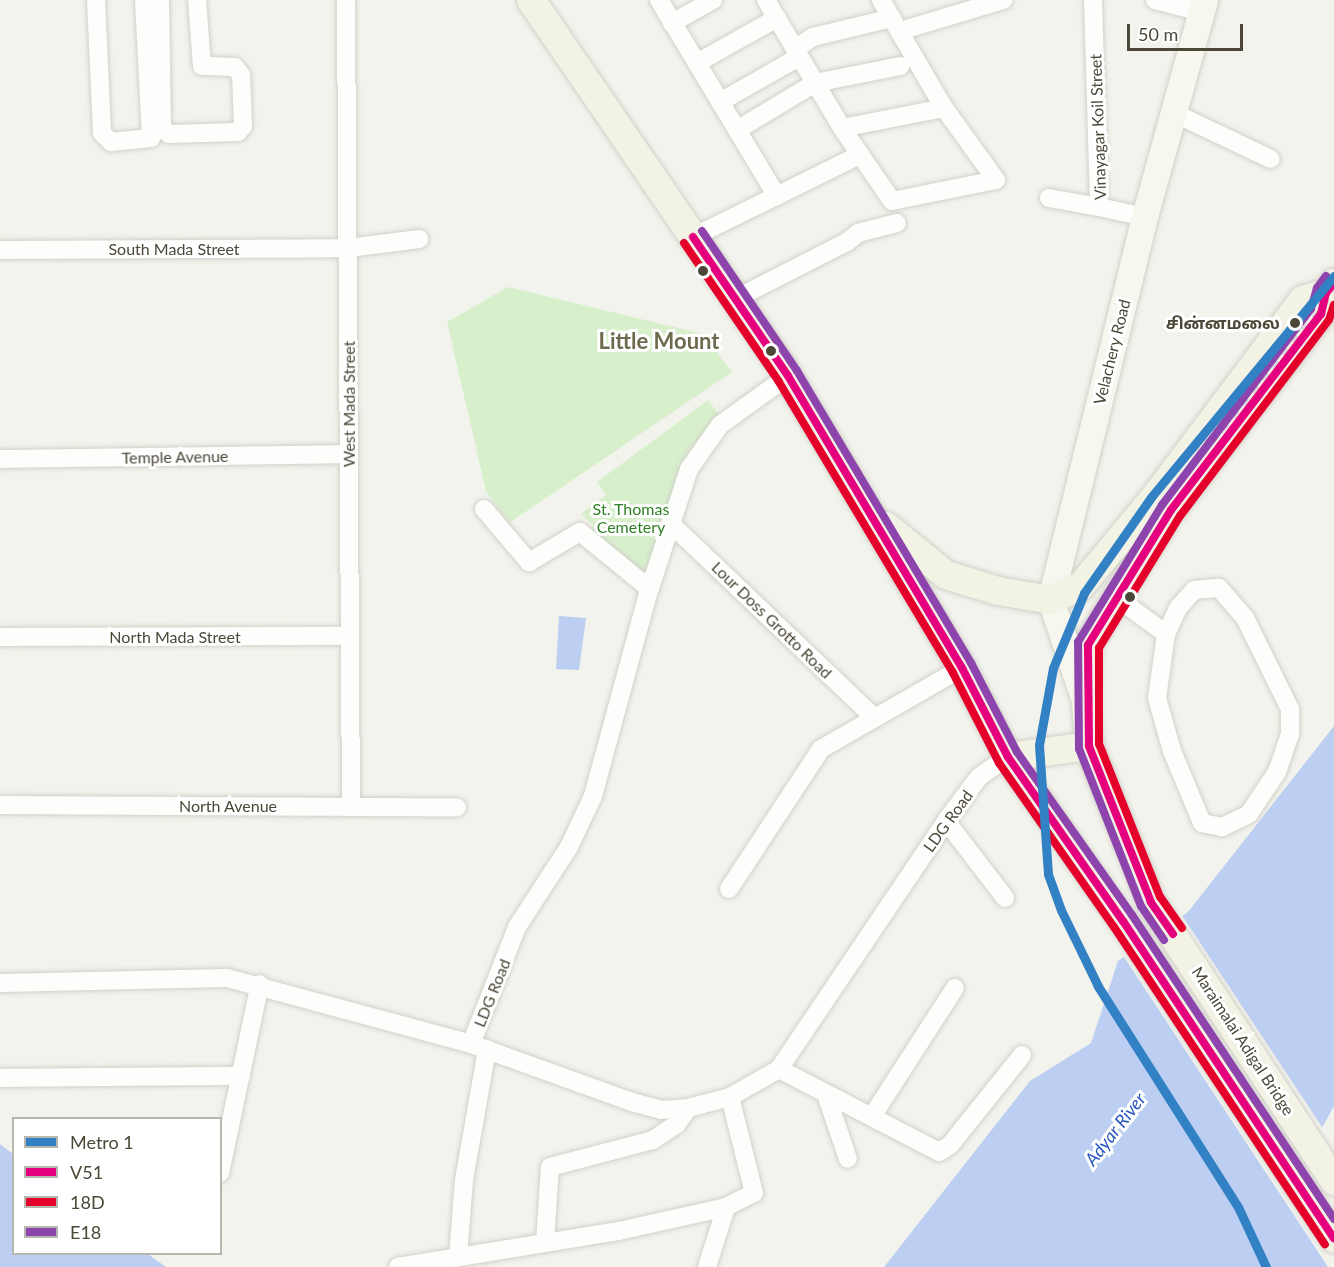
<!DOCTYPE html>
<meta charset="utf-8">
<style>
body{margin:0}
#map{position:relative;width:1334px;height:1267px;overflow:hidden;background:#f3f3ed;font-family:Lato,"Noto Sans Tamil",sans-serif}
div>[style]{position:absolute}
.green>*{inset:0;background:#d8efcc}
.water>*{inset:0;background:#bccff3}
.pier>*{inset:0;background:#f3f3ed}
.roads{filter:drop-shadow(0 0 2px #d1d1ca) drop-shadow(0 0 2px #d1d1ca)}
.street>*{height:18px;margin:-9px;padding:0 9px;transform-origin:9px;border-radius:9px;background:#fdfdfc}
.secondary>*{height:26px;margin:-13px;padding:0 13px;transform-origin:13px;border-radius:13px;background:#f7f7f0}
.primary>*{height:28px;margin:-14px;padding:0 14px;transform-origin:14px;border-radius:14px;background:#f2f2e5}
.rail>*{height:4.5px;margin-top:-2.25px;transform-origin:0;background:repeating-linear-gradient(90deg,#dadad9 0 8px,transparent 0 16px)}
.bus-1>*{height:8px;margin:-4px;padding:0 4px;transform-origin:4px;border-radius:4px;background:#e5007d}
.bus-2>*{height:8px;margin:-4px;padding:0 4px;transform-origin:4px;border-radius:4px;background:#e4002b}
.bus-3>*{height:8px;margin:-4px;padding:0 4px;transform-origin:4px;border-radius:4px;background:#8e44ad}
.metro-1>*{height:9px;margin:-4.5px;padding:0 4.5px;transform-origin:4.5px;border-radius:4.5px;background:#3281c4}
.dots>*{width:16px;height:16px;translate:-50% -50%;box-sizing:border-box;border:3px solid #fff;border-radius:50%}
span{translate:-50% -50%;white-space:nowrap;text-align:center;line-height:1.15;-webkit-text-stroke:6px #fff;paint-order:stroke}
.street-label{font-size:16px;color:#4b4838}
.stop-label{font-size:16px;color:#4b4838;font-weight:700}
.right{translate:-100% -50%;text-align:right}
.park-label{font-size:16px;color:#308126}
.water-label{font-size:18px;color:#2957bf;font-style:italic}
.district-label{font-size:22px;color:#6e6a4e;font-weight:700}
.legend{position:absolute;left:12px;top:1117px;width:210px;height:138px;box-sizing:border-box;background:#fff;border:2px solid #b7b6af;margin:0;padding:8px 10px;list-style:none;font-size:18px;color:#4b4838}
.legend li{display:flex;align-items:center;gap:12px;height:30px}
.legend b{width:30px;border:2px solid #b7b6af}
.scale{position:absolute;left:1127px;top:24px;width:116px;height:27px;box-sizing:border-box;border:3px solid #4b4838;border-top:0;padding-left:8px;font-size:18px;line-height:21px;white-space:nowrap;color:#4b4838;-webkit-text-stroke:4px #fff;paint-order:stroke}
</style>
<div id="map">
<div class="green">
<div style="clip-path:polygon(508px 287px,703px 334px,732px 372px,509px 523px,486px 491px,447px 322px)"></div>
<div style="clip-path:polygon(708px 400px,720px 416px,647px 578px,591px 529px,593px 525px,581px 514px,606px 495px,597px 482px)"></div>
</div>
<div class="water">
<div style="clip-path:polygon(559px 616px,586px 618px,579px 670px,556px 669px)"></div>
<div style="clip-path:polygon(1334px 726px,1334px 1106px,1316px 1139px,1308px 1182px,1334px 1267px,884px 1267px,1030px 1081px,1091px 1043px,1118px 961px,1188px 912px)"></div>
<div style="clip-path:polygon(0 1144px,13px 1154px,14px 1254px,148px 1254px,166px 1267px,0 1267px)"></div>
</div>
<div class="pier">
<div style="clip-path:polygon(1181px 914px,1324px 1130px,1311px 1182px,1334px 1241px,1334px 1267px,1328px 1267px,1122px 954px)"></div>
</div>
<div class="roads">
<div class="street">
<div style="left:96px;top:0;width:133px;rotate:87.4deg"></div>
<div style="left:102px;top:133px;width:13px;rotate:45deg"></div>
<div style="left:111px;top:142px;width:40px;rotate:-5.7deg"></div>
<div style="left:151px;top:138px;width:138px;rotate:-92.9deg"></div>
<div style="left:160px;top:0;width:128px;rotate:89.1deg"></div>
<div style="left:162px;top:128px;width:9px;rotate:41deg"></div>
<div style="left:169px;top:134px;width:69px;rotate:-1.7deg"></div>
<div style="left:238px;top:132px;width:8px;rotate:-50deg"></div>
<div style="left:243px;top:126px;width:51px;rotate:-92.2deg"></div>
<div style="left:241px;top:75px;width:10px;rotate:-127deg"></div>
<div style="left:235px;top:67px;width:33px;rotate:-178deg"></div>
<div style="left:202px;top:66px;width:66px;rotate:-94.3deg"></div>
<div style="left:346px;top:0;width:807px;rotate:89.65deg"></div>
<div style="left:659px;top:0;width:229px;rotate:59deg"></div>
<div style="left:766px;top:0;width:149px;rotate:59.3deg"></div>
<div style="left:842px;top:128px;width:88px;rotate:55.6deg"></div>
<div style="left:892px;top:201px;width:106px;rotate:-11.4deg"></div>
<div style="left:996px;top:180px;width:89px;rotate:-125.8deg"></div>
<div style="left:944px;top:108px;width:125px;rotate:-120.3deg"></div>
<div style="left:1093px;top:0;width:207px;rotate:88.3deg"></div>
<div style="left:1099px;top:207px;width:47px;rotate:12.3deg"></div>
<div style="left:1155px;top:0;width:48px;rotate:14.6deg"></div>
<div style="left:672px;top:23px;width:47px;rotate:-29.3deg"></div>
<div style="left:900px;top:31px;width:108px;rotate:-16.8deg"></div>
<div style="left:795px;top:49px;width:22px;rotate:-34deg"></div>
<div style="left:813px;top:37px;width:81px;rotate:-13.5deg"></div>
<div style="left:697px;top:63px;width:92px;rotate:-29.4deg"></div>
<div style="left:720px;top:102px;width:91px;rotate:-29.7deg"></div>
<div style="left:1174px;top:113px;width:107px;rotate:25.4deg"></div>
<div style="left:842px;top:128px;width:104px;rotate:-11.1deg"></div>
<div style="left:737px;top:130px;width:91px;rotate:-31.1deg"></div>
<div style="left:815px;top:83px;width:87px;rotate:-11.3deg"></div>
<div style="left:1049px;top:198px;width:51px;rotate:10.2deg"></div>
<div style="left:693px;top:237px;width:186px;rotate:-26.2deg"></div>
<div style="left:0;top:250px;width:348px;rotate:-0.3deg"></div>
<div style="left:348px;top:248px;width:72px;rotate:-7.2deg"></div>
<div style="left:735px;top:299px;width:126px;rotate:-27deg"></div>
<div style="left:847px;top:242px;width:14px;rotate:-39deg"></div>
<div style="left:858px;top:233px;width:40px;rotate:-14.4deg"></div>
<div style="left:0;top:459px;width:349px;rotate:-0.8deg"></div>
<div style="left:484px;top:509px;width:70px;rotate:49.7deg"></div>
<div style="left:529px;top:562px;width:59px;rotate:-30.5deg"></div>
<div style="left:580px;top:532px;width:90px;rotate:39.2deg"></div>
<div style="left:670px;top:523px;width:282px;rotate:43.6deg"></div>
<div style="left:1117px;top:598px;width:61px;rotate:36.3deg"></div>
<div style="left:1166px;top:634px;width:29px;rotate:-65deg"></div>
<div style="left:1178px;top:608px;width:24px;rotate:-48deg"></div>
<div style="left:1194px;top:590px;width:25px;rotate:-5deg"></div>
<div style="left:1219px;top:588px;width:40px;rotate:49deg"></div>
<div style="left:1245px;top:618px;width:102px;rotate:63.7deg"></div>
<div style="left:1290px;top:709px;width:25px;rotate:90deg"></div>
<div style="left:1290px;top:734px;width:40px;rotate:108.9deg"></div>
<div style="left:1277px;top:772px;width:50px;rotate:123.7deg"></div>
<div style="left:1249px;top:814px;width:30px;rotate:154deg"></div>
<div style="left:1222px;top:827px;width:20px;rotate:-169deg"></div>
<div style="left:1202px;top:823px;width:78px;rotate:-112.6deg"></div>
<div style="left:1172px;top:751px;width:55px;rotate:-105.8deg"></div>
<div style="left:1157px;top:698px;width:65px;rotate:-82deg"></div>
<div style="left:0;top:637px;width:350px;rotate:-0.2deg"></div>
<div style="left:0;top:805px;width:457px;rotate:0.3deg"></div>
<div style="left:946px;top:821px;width:97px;rotate:52.5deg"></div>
<div style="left:729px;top:889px;width:168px;rotate:-56.7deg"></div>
<div style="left:821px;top:749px;width:163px;rotate:-29.9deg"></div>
<div style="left:0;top:983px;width:227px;rotate:-1.3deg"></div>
<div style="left:227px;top:978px;width:253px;rotate:15.1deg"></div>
<div style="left:471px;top:1044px;width:171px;rotate:19.8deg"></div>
<div style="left:632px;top:1102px;width:30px;rotate:15deg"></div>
<div style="left:661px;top:1110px;width:27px;rotate:-4deg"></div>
<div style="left:688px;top:1108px;width:43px;rotate:-14.7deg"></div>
<div style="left:730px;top:1097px;width:56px;rotate:-29.7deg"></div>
<div style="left:779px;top:1069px;width:299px;rotate:-56deg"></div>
<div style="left:946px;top:821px;width:55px;rotate:-53.1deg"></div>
<div style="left:979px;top:777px;width:35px;rotate:-35deg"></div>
<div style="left:471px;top:1044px;width:126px;rotate:-68.5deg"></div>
<div style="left:517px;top:927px;width:95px;rotate:-57deg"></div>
<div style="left:569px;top:847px;width:56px;rotate:-64.8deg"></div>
<div style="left:593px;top:796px;width:206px;rotate:-74.8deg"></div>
<div style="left:647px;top:597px;width:135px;rotate:-71.8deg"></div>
<div style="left:689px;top:469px;width:54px;rotate:-54.8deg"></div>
<div style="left:720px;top:425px;width:84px;rotate:-35.8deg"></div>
<div style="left:779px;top:1069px;width:180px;rotate:27.4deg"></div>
<div style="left:939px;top:1152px;width:13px;rotate:-32deg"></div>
<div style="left:950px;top:1145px;width:115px;rotate:-51.3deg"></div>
<div style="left:0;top:1078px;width:241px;rotate:-0.5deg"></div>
<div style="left:827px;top:1097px;width:65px;rotate:71.3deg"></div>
<div style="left:873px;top:1115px;width:151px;rotate:-57.2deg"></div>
<div style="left:220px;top:1173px;width:193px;rotate:-78.1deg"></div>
<div style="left:545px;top:1242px;width:75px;rotate:-86.2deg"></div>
<div style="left:550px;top:1167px;width:106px;rotate:-14.7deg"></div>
<div style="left:653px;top:1140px;width:29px;rotate:-34deg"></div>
<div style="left:677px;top:1124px;width:19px;rotate:-55deg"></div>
<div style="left:458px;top:1256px;width:76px;rotate:-85.5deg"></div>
<div style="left:464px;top:1180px;width:133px;rotate:-80deg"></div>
<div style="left:398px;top:1267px;width:224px;rotate:-9.3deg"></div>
<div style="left:619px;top:1231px;width:110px;rotate:-12.6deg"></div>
<div style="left:707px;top:1267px;width:63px;rotate:-72.4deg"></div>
<div style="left:726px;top:1207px;width:31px;rotate:-27deg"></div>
<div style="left:754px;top:1193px;width:99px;rotate:-104deg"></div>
</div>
<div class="secondary">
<div style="left:1084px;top:698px;width:103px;rotate:-108.6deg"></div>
<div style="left:1051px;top:600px;width:394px;rotate:-76.2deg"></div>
<div style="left:1145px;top:217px;width:225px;rotate:-74.5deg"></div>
</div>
<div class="primary">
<div style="left:531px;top:0;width:455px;rotate:55.6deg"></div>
<div style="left:788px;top:376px;width:340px;rotate:59.2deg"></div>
<div style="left:962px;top:668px;width:100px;rotate:62.7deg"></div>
<div style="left:1008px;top:757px;width:200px;rotate:55deg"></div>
<div style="left:1123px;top:921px;width:381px;rotate:56.4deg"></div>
<div style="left:1334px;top:283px;width:13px;rotate:129deg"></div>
<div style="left:1326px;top:293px;width:22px;rotate:103deg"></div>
<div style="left:1321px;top:314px;width:247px;rotate:127.4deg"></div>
<div style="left:1171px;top:510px;width:158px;rotate:121.6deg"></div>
<div style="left:1088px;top:645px;width:58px;rotate:92deg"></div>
<div style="left:1086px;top:703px;width:43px;rotate:86deg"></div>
<div style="left:1089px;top:746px;width:168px;rotate:68.3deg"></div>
<div style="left:1151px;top:902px;width:334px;rotate:56.7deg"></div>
<div style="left:886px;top:526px;width:77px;rotate:39.2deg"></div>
<div style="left:946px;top:575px;width:54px;rotate:17.1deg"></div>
<div style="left:998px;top:591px;width:54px;rotate:9.6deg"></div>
<div style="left:1051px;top:600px;width:33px;rotate:-25deg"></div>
<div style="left:1081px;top:586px;width:116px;rotate:-50.3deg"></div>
<div style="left:1155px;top:497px;width:246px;rotate:-53.1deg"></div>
<div style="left:1303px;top:300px;width:24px;rotate:-17deg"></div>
<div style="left:1008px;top:757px;width:82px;rotate:-7.7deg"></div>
</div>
</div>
<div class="rail">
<div style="left:1181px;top:462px;width:35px;rotate:-44deg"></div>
<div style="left:1182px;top:479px;width:241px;rotate:-50.9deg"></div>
</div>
<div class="bus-1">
<div style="left:693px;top:237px;width:168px;rotate:55.6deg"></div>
<div style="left:788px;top:376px;width:340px;rotate:59.2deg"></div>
<div style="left:962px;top:668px;width:100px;rotate:62.7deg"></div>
<div style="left:1008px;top:757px;width:200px;rotate:55deg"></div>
<div style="left:1123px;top:921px;width:381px;rotate:56.4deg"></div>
<div style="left:1173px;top:934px;width:39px;rotate:-125deg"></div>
<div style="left:1151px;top:902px;width:168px;rotate:-111.7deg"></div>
<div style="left:1089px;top:746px;width:101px;rotate:-90.6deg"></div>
<div style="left:1088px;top:645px;width:158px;rotate:-58.4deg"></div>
<div style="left:1171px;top:510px;width:247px;rotate:-52.6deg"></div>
<div style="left:1321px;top:314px;width:22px;rotate:-77deg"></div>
<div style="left:1326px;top:293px;width:13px;rotate:-51deg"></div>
</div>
<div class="bus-2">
<div style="left:684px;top:243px;width:168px;rotate:55.6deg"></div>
<div style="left:779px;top:382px;width:339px;rotate:59.1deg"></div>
<div style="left:953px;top:673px;width:101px;rotate:62.9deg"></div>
<div style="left:999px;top:763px;width:200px;rotate:55deg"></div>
<div style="left:1114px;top:927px;width:381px;rotate:56.4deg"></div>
<div style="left:1182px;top:928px;width:38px;rotate:-125deg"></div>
<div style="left:1160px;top:897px;width:165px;rotate:-111.7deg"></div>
<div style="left:1099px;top:744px;width:96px;rotate:-90deg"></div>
<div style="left:1099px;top:648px;width:155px;rotate:-58.5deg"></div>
<div style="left:1180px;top:516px;width:246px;rotate:-52.8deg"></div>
<div style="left:1329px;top:320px;width:16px;rotate:-72deg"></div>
</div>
<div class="bus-3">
<div style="left:702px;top:231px;width:169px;rotate:55.8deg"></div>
<div style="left:797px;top:371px;width:340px;rotate:59.2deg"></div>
<div style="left:971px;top:663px;width:100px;rotate:62.7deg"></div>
<div style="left:1017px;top:752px;width:199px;rotate:54.8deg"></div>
<div style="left:1132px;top:915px;width:365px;rotate:56.4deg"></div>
<div style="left:1164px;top:940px;width:41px;rotate:-124.1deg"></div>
<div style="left:1141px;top:906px;width:169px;rotate:-111.5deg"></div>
<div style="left:1079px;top:749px;width:107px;rotate:-90.5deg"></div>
<div style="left:1078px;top:642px;width:161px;rotate:-58.5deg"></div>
<div style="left:1162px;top:505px;width:246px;rotate:-52.8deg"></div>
<div style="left:1311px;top:309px;width:22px;rotate:-74deg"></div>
<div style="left:1317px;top:288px;width:15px;rotate:-53deg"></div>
</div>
<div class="metro-1">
<div style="left:1266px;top:1267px;width:66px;rotate:-115deg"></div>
<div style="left:1238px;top:1207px;width:262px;rotate:-122.4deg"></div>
<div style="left:1098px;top:986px;width:85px;rotate:-116deg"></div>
<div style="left:1061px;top:910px;width:38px;rotate:-110deg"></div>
<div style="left:1048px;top:874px;width:129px;rotate:-94deg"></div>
<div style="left:1039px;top:745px;width:78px;rotate:-79.7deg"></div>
<div style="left:1053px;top:668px;width:81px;rotate:-67.5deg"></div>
<div style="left:1084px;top:593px;width:118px;rotate:-55deg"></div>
<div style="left:1152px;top:496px;width:286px;rotate:-50.4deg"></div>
</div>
<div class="dots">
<div style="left:703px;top:271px;background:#4b4838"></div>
<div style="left:1295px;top:323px;background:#4b4838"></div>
<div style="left:771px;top:351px;background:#4b4838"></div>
<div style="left:1130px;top:597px;background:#4b4838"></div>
</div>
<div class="street-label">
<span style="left:1098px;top:127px;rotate:-92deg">Vinayagar Koil Street</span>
<span style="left:174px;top:249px">South Mada Street</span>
<span style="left:1112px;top:352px;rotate:-76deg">Velachery Road</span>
<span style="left:349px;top:404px;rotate:-90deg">West Mada Street</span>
<span style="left:175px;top:457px;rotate:-1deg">Temple Avenue</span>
<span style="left:772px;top:620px;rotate:44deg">Lour Doss Grotto Road</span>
<span style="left:175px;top:637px">North Mada Street</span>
<span style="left:228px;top:806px">North Avenue</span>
<span style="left:948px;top:821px;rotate:-54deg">LDG Road</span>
<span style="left:492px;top:993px;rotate:-68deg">LDG Road</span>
<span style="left:1243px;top:1041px;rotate:57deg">Maraimalai Adigal Bridge</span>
</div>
<div class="stop-label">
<span class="right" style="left:1280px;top:323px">சின்னமலை</span>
</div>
<div class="park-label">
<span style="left:631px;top:518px">St. Thomas<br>Cemetery</span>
</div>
<div class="water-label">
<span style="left:1115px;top:1129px;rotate:-52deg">Adyar River</span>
</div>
<div class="district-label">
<span style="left:659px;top:341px">Little Mount</span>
</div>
<ul class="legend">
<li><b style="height:8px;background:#3281c4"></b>Metro 1</li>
<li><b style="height:8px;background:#e5007d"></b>V51</li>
<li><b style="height:8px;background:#e4002b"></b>18D</li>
<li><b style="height:8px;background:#8e44ad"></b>E18</li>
</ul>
<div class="scale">50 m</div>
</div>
